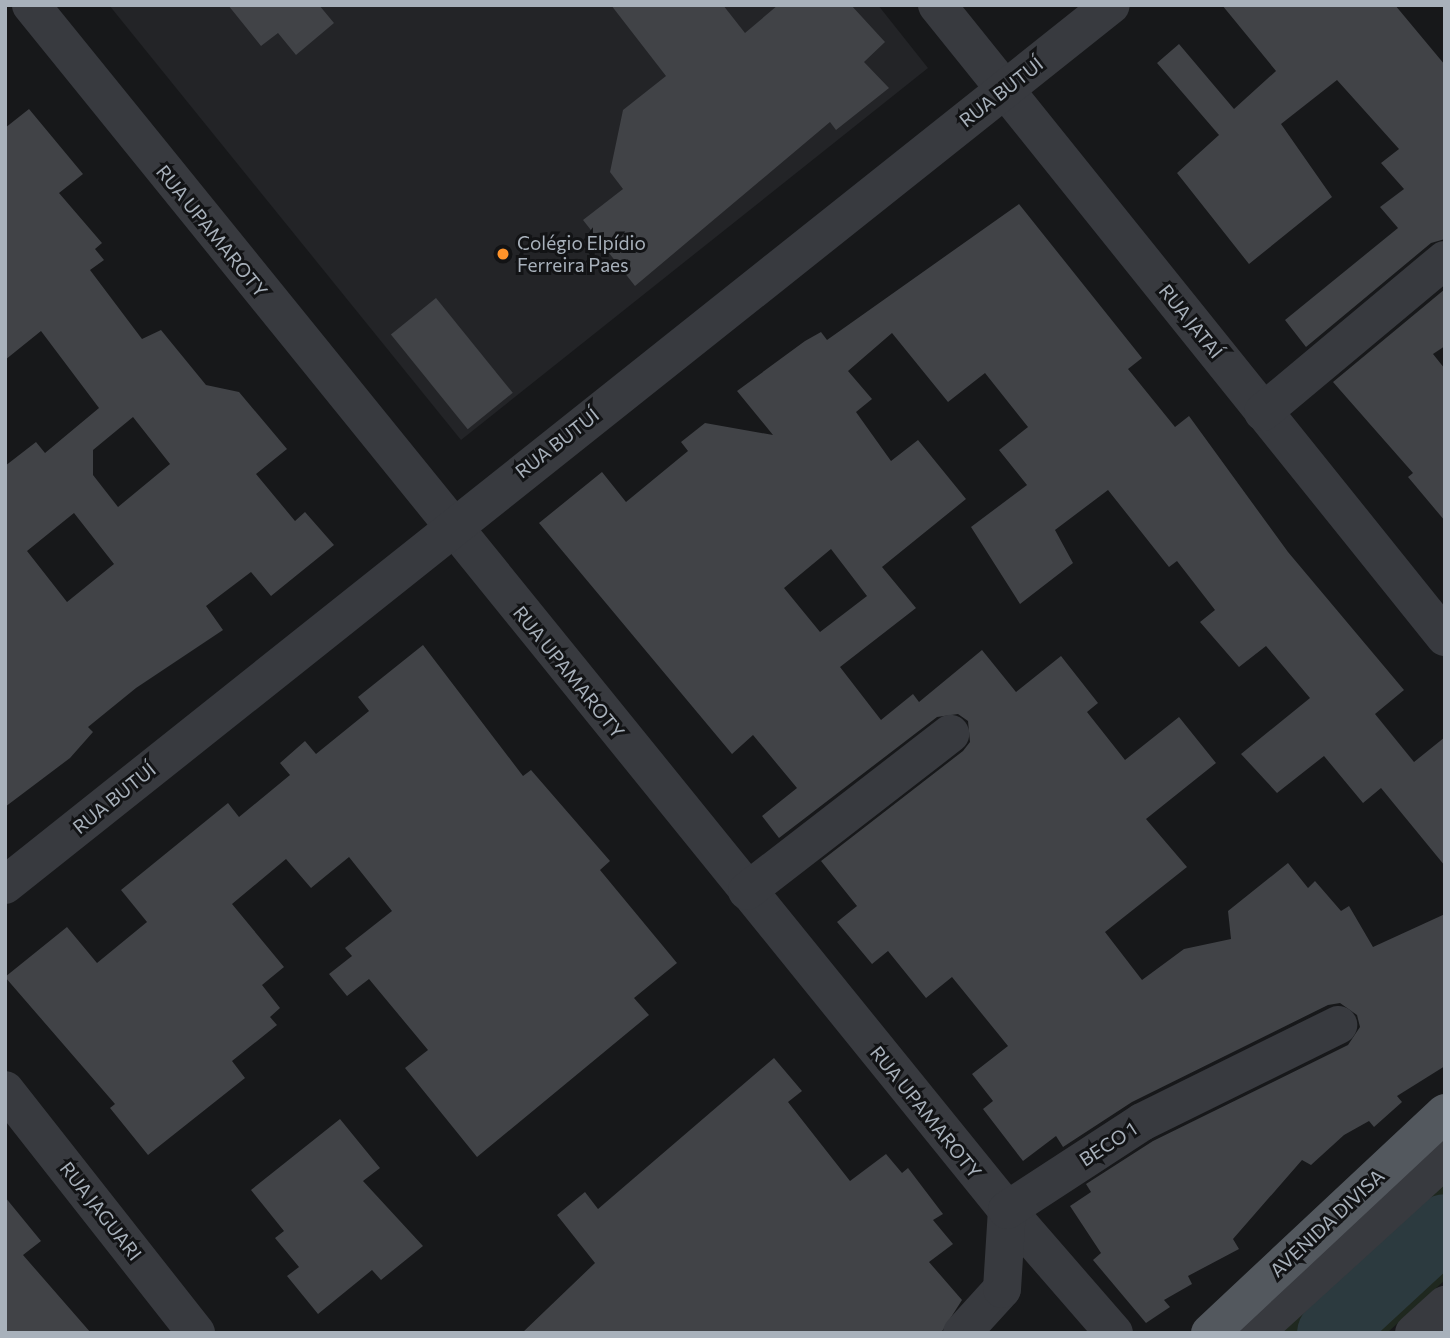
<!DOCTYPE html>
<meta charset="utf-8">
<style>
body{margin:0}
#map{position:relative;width:1450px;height:1338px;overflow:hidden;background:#17181a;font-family:Commissioner,sans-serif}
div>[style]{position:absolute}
.built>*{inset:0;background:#232427}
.green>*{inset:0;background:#1f281f}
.river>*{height:66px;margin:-33px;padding:0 33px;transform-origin:33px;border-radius:33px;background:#2c3a3f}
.building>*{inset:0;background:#414347;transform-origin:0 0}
.minor>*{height:38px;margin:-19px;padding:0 19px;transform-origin:19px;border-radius:19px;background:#383a3f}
.major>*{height:38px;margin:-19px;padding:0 19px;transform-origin:19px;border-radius:19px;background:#53585e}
.dots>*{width:19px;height:19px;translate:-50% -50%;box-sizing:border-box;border:4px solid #121315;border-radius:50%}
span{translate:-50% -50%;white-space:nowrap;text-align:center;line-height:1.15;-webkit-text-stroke:6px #121315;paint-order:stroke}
.street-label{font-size:19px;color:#a8b1bb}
.poi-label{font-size:19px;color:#a8b1bb}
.left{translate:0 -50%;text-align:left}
.frame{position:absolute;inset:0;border:7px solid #a8b1bb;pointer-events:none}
</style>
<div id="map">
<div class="built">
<div style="clip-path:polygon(109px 5px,878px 5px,928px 68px,461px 440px)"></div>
</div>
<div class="green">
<div style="clip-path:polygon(1445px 1174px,1445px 1200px,1301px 1333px,1271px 1333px)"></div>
<div style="clip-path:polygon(1445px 1255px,1445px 1280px,1387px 1333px,1361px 1333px)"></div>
</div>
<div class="river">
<div style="left:1330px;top:1333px;width:156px;rotate:-42.7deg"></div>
</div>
<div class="building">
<div style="clip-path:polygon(228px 5px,319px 5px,334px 23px,296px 55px,278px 33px,261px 46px)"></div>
<div style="clip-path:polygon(611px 5px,723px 5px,745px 33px,778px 5px,851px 5px,885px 42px,864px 62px,889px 88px,836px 130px,830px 122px,635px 286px,583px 220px,623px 189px,610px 172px,623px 110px,666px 76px)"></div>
<div style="clip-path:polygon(1222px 5px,1395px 5px,1445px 65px,1445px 239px,1431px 243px,1306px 347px,1285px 320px,1398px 228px,1380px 207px,1404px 189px,1381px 163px,1399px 149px,1337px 80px,1281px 124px,1332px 197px,1249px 264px,1177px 173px,1219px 135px,1157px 63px,1179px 44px,1234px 109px,1276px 71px)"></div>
<div style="clip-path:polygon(evenodd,29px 109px,83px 174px,59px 193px,102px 243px,95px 249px,104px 260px,90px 270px,142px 339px,161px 330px,206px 385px,239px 392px,287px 449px,256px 474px,295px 521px,305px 512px,334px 545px,271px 596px,251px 572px,206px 606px,223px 630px,136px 688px,88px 727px,93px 732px,70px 758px,5px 807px,5px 466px,36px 442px,45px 453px,99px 408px,41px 331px,5px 360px,5px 128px,29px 109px,133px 417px,170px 464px,118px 507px,93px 475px,93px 450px,133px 417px,29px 109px,74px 513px,114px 564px,67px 602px,27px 551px,74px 513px)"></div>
<div style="clip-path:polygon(evenodd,1019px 204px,1142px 358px,1128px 369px,1175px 427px,1189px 416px,1288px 552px,1404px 690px,1375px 714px,1414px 762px,1445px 737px,1445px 866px,1381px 788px,1363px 803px,1324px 756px,1277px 793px,1241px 754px,1310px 698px,1266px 646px,1239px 667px,1200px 622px,1215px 610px,1177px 561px,1169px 567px,1108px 490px,1055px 530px,1073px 563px,1020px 604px,971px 527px,1027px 485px,999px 450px,1028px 427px,985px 373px,948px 402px,892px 333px,848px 371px,872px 399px,856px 412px,891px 461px,918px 440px,966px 499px,882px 567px,916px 608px,840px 667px,881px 720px,913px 694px,919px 702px,982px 650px,1016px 692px,1061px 656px,1098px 703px,1087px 712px,1125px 760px,1179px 717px,1216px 763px,1146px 819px,1187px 867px,1105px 932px,1142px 980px,1184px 949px,1231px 939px,1228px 911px,1288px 863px,1308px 888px,1315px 881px,1341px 911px,1349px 906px,1373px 947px,1445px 914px,1445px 1066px,1397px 1096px,1402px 1102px,1374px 1127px,1369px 1121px,1344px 1135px,1311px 1165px,1302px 1160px,1233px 1239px,1239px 1249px,1188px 1276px,1192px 1284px,1164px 1300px,1170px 1307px,1146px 1323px,1093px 1260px,1101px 1253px,1070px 1206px,1091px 1192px,1086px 1184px,1153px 1141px,1348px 1045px,1360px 1027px,1357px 1015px,1340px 1003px,1328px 1005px,1132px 1102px,1063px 1147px,1056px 1136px,1023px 1161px,983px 1109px,993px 1101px,972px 1074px,1008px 1046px,952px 977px,926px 998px,888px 951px,872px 964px,837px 922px,857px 906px,821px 861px,963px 751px,970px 742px,968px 721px,958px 714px,937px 717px,779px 838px,762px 816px,797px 788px,753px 735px,732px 754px,539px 523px,602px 472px,626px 502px,688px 451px,681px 442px,705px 423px,773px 435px,737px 391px,805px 341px,821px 332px,827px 340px,1019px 204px,831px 549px,867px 596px,820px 632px,784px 588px,831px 549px)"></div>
<div style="clip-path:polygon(1445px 289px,1445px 346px,1433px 354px,1445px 369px,1445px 521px,1408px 477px,1413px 473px,1333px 382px)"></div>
<div style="left:436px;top:298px;width:122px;height:58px;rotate:51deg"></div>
<div style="clip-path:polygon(423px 645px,523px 776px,531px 770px,610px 861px,600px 870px,677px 963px,634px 998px,649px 1015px,477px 1157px,405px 1068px,428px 1050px,369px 979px,347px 996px,329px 974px,352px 956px,345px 948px,392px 911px,349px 857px,311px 888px,286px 859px,232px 904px,284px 967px,262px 985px,280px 1008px,270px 1017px,277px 1025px,232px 1061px,245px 1078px,148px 1155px,110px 1108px,115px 1104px,5px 977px,67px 927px,97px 963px,147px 922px,121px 890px,228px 803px,239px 817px,290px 775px,280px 763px,305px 741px,316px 754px,369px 711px,358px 697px)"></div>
<div style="clip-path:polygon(774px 1058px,802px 1091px,788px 1102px,850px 1181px,886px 1154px,902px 1173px,908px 1168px,943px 1214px,933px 1220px,953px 1244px,929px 1262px,962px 1300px,941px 1333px,522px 1333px,595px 1263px,557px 1215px,585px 1192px,598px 1209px)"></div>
<div style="clip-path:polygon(340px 1119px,380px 1168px,363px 1181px,423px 1246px,381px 1280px,372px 1270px,318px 1314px,287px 1276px,299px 1267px,275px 1238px,284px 1231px,251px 1190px)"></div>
<div style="clip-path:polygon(5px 1197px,41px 1241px,23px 1255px,91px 1333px,5px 1333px)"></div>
</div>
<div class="minor">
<div style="left:31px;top:5px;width:1551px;rotate:50.99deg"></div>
<div style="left:1007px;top:1210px;width:163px;rotate:49deg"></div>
<div style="left:937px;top:5px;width:811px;rotate:51.21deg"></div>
<div style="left:1263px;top:412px;width:237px;rotate:-39.9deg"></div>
<div style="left:5px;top:885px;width:1413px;rotate:-38.51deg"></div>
<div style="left:747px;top:891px;width:257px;rotate:-37.7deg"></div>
<div style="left:5px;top:1090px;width:309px;rotate:51.8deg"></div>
<div style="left:962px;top:1333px;width:59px;rotate:-47.7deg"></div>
<div style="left:1002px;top:1289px;width:79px;rotate:-86.4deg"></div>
<div style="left:1007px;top:1210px;width:161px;rotate:-33.1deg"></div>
<div style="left:1142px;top:1122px;width:219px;rotate:-26.3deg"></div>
<div style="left:1254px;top:1333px;width:258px;rotate:-42.3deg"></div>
<div style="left:1414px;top:1333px;width:42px;rotate:-42.1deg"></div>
</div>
<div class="major">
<div style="left:1210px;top:1333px;width:322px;rotate:-43.1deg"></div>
</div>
<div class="dots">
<div style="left:503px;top:254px;background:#ff932a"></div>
</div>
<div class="street-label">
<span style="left:1001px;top:92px;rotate:-38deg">RUA BUTUÍ</span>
<span style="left:212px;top:231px;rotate:51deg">RUA UPAMAROTY</span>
<span style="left:1191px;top:321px;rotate:51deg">RUA JATAÍ</span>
<span style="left:557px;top:443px;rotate:-38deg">RUA BUTUÍ</span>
<span style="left:569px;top:672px;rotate:51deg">RUA UPAMAROTY</span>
<span style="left:114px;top:798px;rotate:-39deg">RUA BUTUÍ</span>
<span style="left:926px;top:1112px;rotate:51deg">RUA UPAMAROTY</span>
<span style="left:1108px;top:1144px;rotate:-33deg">BECO 1</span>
<span style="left:101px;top:1211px;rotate:52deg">RUA JAGUARI</span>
<span style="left:1327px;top:1223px;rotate:-43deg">AVENIDA DIVISA</span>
</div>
<div class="poi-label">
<span class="left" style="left:517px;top:254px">Colégio Elpídio<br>Ferreira Paes</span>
</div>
<div class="frame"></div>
</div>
